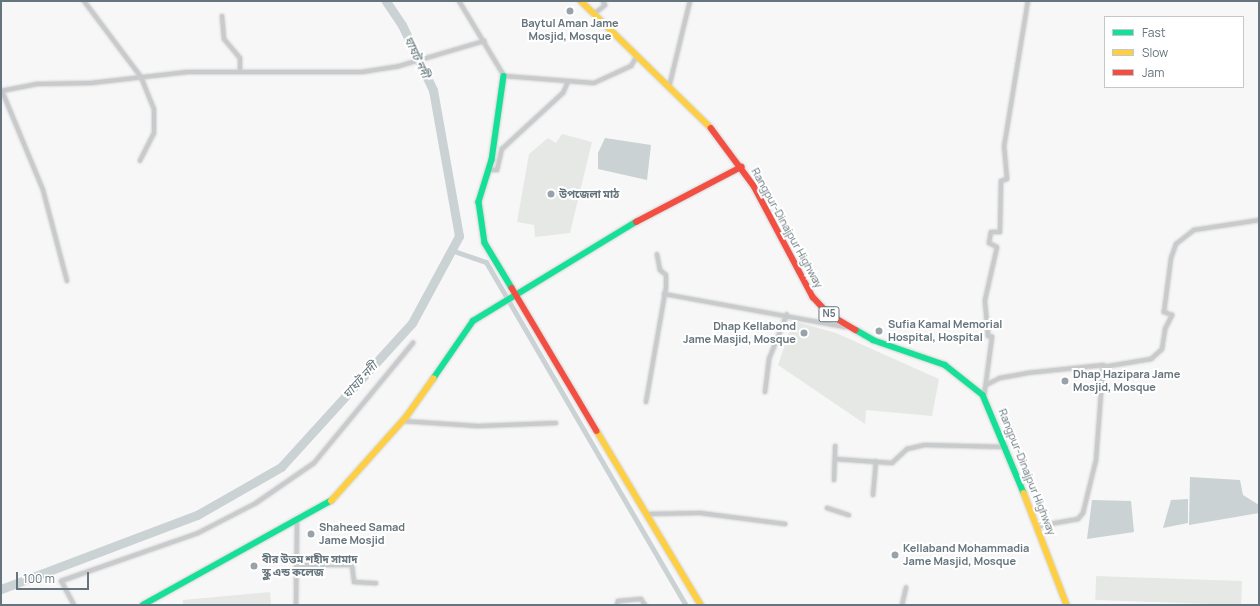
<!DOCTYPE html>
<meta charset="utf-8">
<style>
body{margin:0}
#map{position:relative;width:1260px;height:606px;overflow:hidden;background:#f7f7f7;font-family:Manrope,"Noto Sans Bengali",sans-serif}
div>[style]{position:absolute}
.green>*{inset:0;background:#e6e8e5;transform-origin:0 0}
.water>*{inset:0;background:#cad2d4}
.canal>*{height:5px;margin:-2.5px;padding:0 2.5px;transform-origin:2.5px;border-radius:2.5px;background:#cad2d4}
.river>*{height:9px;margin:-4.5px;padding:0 4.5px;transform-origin:4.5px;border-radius:4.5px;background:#cad2d4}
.roads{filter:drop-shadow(0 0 1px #d2d3d4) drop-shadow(0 0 1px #d2d3d4)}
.street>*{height:4px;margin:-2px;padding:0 2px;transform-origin:2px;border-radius:2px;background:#c8cacb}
.fast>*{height:5.5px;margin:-2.75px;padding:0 2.75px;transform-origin:2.75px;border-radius:2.75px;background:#16e098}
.slow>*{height:5.5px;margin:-2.75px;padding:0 2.75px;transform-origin:2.75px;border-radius:2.75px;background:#ffcf43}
.jam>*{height:5.5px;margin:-2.75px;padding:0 2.75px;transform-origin:2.75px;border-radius:2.75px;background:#f24e42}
.dots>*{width:11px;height:11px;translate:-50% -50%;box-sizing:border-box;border:2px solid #fff;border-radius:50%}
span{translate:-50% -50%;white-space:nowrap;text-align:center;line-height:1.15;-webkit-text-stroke:4px #fff;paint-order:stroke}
.shield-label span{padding:1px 3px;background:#fff;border:1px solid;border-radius:3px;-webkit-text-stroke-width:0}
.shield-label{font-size:10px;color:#66757d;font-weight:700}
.poi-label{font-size:11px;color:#66757d;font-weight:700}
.left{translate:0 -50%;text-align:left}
.right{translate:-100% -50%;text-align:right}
.street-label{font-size:11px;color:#66757d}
.water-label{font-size:12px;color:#617378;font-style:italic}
.frame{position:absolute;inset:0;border:2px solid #66757d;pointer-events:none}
.legend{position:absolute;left:1104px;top:16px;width:140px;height:72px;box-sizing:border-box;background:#fff;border:1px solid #c2c8cb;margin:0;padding:5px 7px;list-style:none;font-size:12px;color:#66757d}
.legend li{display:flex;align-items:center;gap:8px;height:20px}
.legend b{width:20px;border:1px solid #c2c8cb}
.scale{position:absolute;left:16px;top:572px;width:73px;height:18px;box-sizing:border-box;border:2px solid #66757d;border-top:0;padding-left:5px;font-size:12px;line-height:14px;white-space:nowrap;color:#66757d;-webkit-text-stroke:3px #fff;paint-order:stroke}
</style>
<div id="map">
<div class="green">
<div style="clip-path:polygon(562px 134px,592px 142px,570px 233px,535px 237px,534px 225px,517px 222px,529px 154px,548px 138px,556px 143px)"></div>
<div style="clip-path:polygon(793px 321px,836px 333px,939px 379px,932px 416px,866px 410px,865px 424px,778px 365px)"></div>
<div style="left:1242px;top:581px;width:24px;height:146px;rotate:92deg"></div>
<div style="clip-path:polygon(270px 592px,271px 605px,183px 605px,183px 600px)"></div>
</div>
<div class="water">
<div style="clip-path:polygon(605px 138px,651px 145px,647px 180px,598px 169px,598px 153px)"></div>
<div style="clip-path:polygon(1190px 477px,1240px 480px,1243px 495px,1259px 505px,1259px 513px,1189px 525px)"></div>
<div style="clip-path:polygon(1188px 499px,1188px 523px,1163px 528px,1171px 500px)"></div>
<div style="clip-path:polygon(1092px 500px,1131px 501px,1134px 532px,1087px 539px)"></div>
</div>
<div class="canal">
<div style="left:451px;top:250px;width:37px;rotate:19deg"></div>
<div style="left:486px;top:262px;width:397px;rotate:59.8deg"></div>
</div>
<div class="river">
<div style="left:1px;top:589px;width:210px;rotate:-20.7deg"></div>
<div style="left:197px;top:515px;width:97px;rotate:-29.7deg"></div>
<div style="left:281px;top:467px;width:195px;rotate:-47.7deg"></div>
<div style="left:412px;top:323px;width:99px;rotate:-61.6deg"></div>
<div style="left:459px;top:236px;width:148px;rotate:-100.1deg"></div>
<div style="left:433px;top:90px;width:72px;rotate:-115.5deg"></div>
<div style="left:402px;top:25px;width:29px;rotate:-124deg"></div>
</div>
<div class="roads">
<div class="street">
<div style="left:84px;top:1px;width:95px;rotate:53.1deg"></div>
<div style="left:141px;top:77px;width:35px;rotate:68deg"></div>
<div style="left:154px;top:109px;width:24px;rotate:90deg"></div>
<div style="left:154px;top:133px;width:31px;rotate:117deg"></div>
<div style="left:459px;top:1px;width:87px;rotate:59deg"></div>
<div style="left:504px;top:76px;width:90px;rotate:4.4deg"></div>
<div style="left:594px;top:83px;width:41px;rotate:-24.7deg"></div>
<div style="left:631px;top:66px;width:12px;rotate:-59deg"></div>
<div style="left:594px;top:14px;width:14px;rotate:-39deg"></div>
<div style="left:605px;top:5px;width:4px;rotate:-117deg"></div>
<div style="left:222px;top:16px;width:23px;rotate:85deg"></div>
<div style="left:224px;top:39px;width:25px;rotate:50deg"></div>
<div style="left:240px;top:58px;width:13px;rotate:90deg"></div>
<div style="left:669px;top:87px;width:89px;rotate:-76.3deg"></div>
<div style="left:1px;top:91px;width:38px;rotate:-11deg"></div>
<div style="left:38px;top:84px;width:53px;rotate:-1.1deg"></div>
<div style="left:91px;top:83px;width:97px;rotate:-6.5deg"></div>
<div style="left:187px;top:72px;width:175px"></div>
<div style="left:362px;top:72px;width:37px;rotate:-9deg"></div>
<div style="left:399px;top:66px;width:89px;rotate:-16.4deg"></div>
<div style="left:2px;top:91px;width:107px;rotate:67.5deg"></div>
<div style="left:43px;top:190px;width:94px;rotate:75.2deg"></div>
<div style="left:490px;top:170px;width:7px"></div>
<div style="left:497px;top:170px;width:22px;rotate:-77deg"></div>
<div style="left:502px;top:149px;width:83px;rotate:-42.6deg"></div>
<div style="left:563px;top:93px;width:12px;rotate:-66deg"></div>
<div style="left:664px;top:294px;width:185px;rotate:10.3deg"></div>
<div style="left:986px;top:385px;width:16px;rotate:-27deg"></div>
<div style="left:1000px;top:378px;width:27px;rotate:-10deg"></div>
<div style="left:1027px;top:373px;width:77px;rotate:-5.9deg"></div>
<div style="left:765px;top:392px;width:33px;rotate:-83deg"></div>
<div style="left:769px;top:359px;width:48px;rotate:-68.2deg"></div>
<div style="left:984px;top:397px;width:61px;rotate:-82.4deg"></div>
<div style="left:992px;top:337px;width:4px;rotate:-166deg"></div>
<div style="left:988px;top:336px;width:36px;rotate:-95deg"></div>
<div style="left:985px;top:300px;width:54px;rotate:-77.2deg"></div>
<div style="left:997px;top:247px;width:9px;rotate:-153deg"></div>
<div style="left:989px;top:243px;width:11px;rotate:-80deg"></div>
<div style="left:991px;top:232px;width:9px"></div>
<div style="left:1000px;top:232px;width:51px;rotate:-88.9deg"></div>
<div style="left:1001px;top:181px;width:6px;rotate:-18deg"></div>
<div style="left:1007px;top:179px;width:32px;rotate:-95deg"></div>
<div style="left:1004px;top:147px;width:148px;rotate:-80.7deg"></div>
<div style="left:646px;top:402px;width:117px;rotate:-80.1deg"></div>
<div style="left:666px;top:287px;width:12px;rotate:-90deg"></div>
<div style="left:666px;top:275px;width:8px;rotate:-140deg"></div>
<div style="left:660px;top:270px;width:16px;rotate:-101deg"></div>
<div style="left:402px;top:421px;width:76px;rotate:3.8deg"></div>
<div style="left:478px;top:426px;width:78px;rotate:-2.2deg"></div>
<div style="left:835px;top:459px;width:57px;rotate:4deg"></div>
<div style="left:892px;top:463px;width:21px;rotate:-43deg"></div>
<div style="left:907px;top:449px;width:18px;rotate:-13deg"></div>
<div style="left:925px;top:445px;width:81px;rotate:1.4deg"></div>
<div style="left:834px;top:480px;width:34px;rotate:-88deg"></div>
<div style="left:873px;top:495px;width:34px;rotate:-85deg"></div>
<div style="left:827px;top:508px;width:23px;rotate:18deg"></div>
<div style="left:646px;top:514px;width:54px;rotate:-1.1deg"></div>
<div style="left:700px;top:513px;width:86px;rotate:7.4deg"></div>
<div style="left:1038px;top:526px;width:41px;rotate:-9.9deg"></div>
<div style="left:1078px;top:519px;width:8px;rotate:-50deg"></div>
<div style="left:1083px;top:513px;width:55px;rotate:-76.2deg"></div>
<div style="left:1096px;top:460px;width:93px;rotate:-85.7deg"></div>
<div style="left:1103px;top:367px;width:49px;rotate:-9.5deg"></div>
<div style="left:1151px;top:359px;width:15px;rotate:-42deg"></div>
<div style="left:1162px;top:349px;width:20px;rotate:-81deg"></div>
<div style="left:1165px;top:329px;width:16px;rotate:-63deg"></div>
<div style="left:1172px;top:315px;width:9px;rotate:-159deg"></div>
<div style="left:1164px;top:312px;width:54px;rotate:-82.6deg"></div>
<div style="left:1171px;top:258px;width:15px;rotate:-70deg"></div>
<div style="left:1176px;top:244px;width:23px;rotate:-38deg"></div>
<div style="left:1194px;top:230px;width:66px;rotate:-8.7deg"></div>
<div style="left:296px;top:565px;width:56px"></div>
<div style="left:352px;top:565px;width:17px;rotate:83deg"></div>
<div style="left:354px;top:582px;width:22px;rotate:3deg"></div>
<div style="left:74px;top:605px;width:27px;rotate:-118deg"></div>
<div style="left:61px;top:581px;width:145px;rotate:-19.3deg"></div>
<div style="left:198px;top:533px;width:65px;rotate:-27.3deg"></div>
<div style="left:256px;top:503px;width:70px;rotate:-34.6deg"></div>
<div style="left:314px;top:463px;width:156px;rotate:-50.5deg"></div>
<div style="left:296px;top:605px;width:83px;rotate:-89.3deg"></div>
<div style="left:617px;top:605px;width:4px;rotate:-76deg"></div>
<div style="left:618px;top:601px;width:23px;rotate:-5deg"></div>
<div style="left:641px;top:599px;width:7px;rotate:56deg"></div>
<div style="left:902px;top:605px;width:18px;rotate:-77deg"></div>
</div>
<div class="fast">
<div style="left:504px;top:76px;width:85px;rotate:98.1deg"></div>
<div style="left:492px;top:160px;width:44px;rotate:107.2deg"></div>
<div style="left:479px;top:202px;width:41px;rotate:81.7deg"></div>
<div style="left:485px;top:243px;width:52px;rotate:59deg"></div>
<div style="left:856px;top:330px;width:20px;rotate:30deg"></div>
<div style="left:873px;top:340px;width:76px;rotate:19.1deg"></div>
<div style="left:945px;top:365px;width:48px;rotate:38.3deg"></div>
<div style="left:983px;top:395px;width:106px;rotate:67.3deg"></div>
<div style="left:433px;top:379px;width:70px;rotate:-55.4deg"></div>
<div style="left:473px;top:321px;width:191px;rotate:-31.3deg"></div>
<div style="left:143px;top:605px;width:215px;rotate:-29deg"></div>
</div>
<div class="slow">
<div style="left:581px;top:1px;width:182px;rotate:44.3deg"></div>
<div style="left:597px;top:431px;width:203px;rotate:59.1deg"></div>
<div style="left:1024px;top:493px;width:120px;rotate:69deg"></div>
<div style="left:331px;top:501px;width:113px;rotate:-48.2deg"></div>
<div style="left:406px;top:417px;width:47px;rotate:-54.6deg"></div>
</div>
<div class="jam">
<div style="left:711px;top:128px;width:72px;rotate:53.4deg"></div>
<div style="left:754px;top:186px;width:126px;rotate:62deg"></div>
<div style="left:813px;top:297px;width:23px;rotate:47deg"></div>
<div style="left:829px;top:314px;width:31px;rotate:31deg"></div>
<div style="left:636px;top:222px;width:119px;rotate:-27.6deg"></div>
<div style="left:512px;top:288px;width:166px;rotate:59.3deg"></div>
</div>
</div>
<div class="dots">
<div style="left:570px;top:11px;background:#99a2a8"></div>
<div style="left:551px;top:194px;background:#99a2a8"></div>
<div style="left:879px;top:331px;background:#99a2a8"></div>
<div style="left:804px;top:333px;background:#99a2a8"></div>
<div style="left:1065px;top:381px;background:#99a2a8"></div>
<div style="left:311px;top:534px;background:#99a2a8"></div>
<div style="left:895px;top:555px;background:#99a2a8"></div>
<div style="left:254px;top:566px;background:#99a2a8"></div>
</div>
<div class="shield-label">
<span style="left:829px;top:314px">N5</span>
</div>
<div class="poi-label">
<span style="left:570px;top:30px">Baytul Aman Jame<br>Mosjid, Mosque</span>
<span class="left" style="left:559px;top:194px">উপজেলা মাঠ</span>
<span class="left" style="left:888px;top:331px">Sufia Kamal Memorial<br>Hospital, Hospital</span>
<span class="right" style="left:796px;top:333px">Dhap Kellabond<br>Jame Masjid, Mosque</span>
<span class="left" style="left:1073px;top:381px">Dhap Hazipara Jame<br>Mosjid, Mosque</span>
<span class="left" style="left:319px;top:534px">Shaheed Samad<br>Jame Mosjid</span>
<span class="left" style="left:903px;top:555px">Kellaband Mohammadia<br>Jame Masjid, Mosque</span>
<span class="left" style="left:262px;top:566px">বীর উত্তম শহীদ সামাদ<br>স্কুল এন্ড কলেজ</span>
</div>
<div class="street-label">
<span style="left:787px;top:228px;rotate:61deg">Rangpur-Dinajpur Highway</span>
<span style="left:1027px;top:472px;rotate:68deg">Rangpur-Dinajpur Highway</span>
</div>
<div class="water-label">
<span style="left:417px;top:57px;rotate:65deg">ঘাঘট নদী</span>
<span style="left:360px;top:380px;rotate:-48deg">ঘাঘট নদী</span>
</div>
<div class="frame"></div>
<ul class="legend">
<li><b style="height:5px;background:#16e098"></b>Fast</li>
<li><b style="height:5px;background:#ffcf43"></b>Slow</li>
<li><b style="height:5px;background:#f24e42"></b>Jam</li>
</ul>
<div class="scale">100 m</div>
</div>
